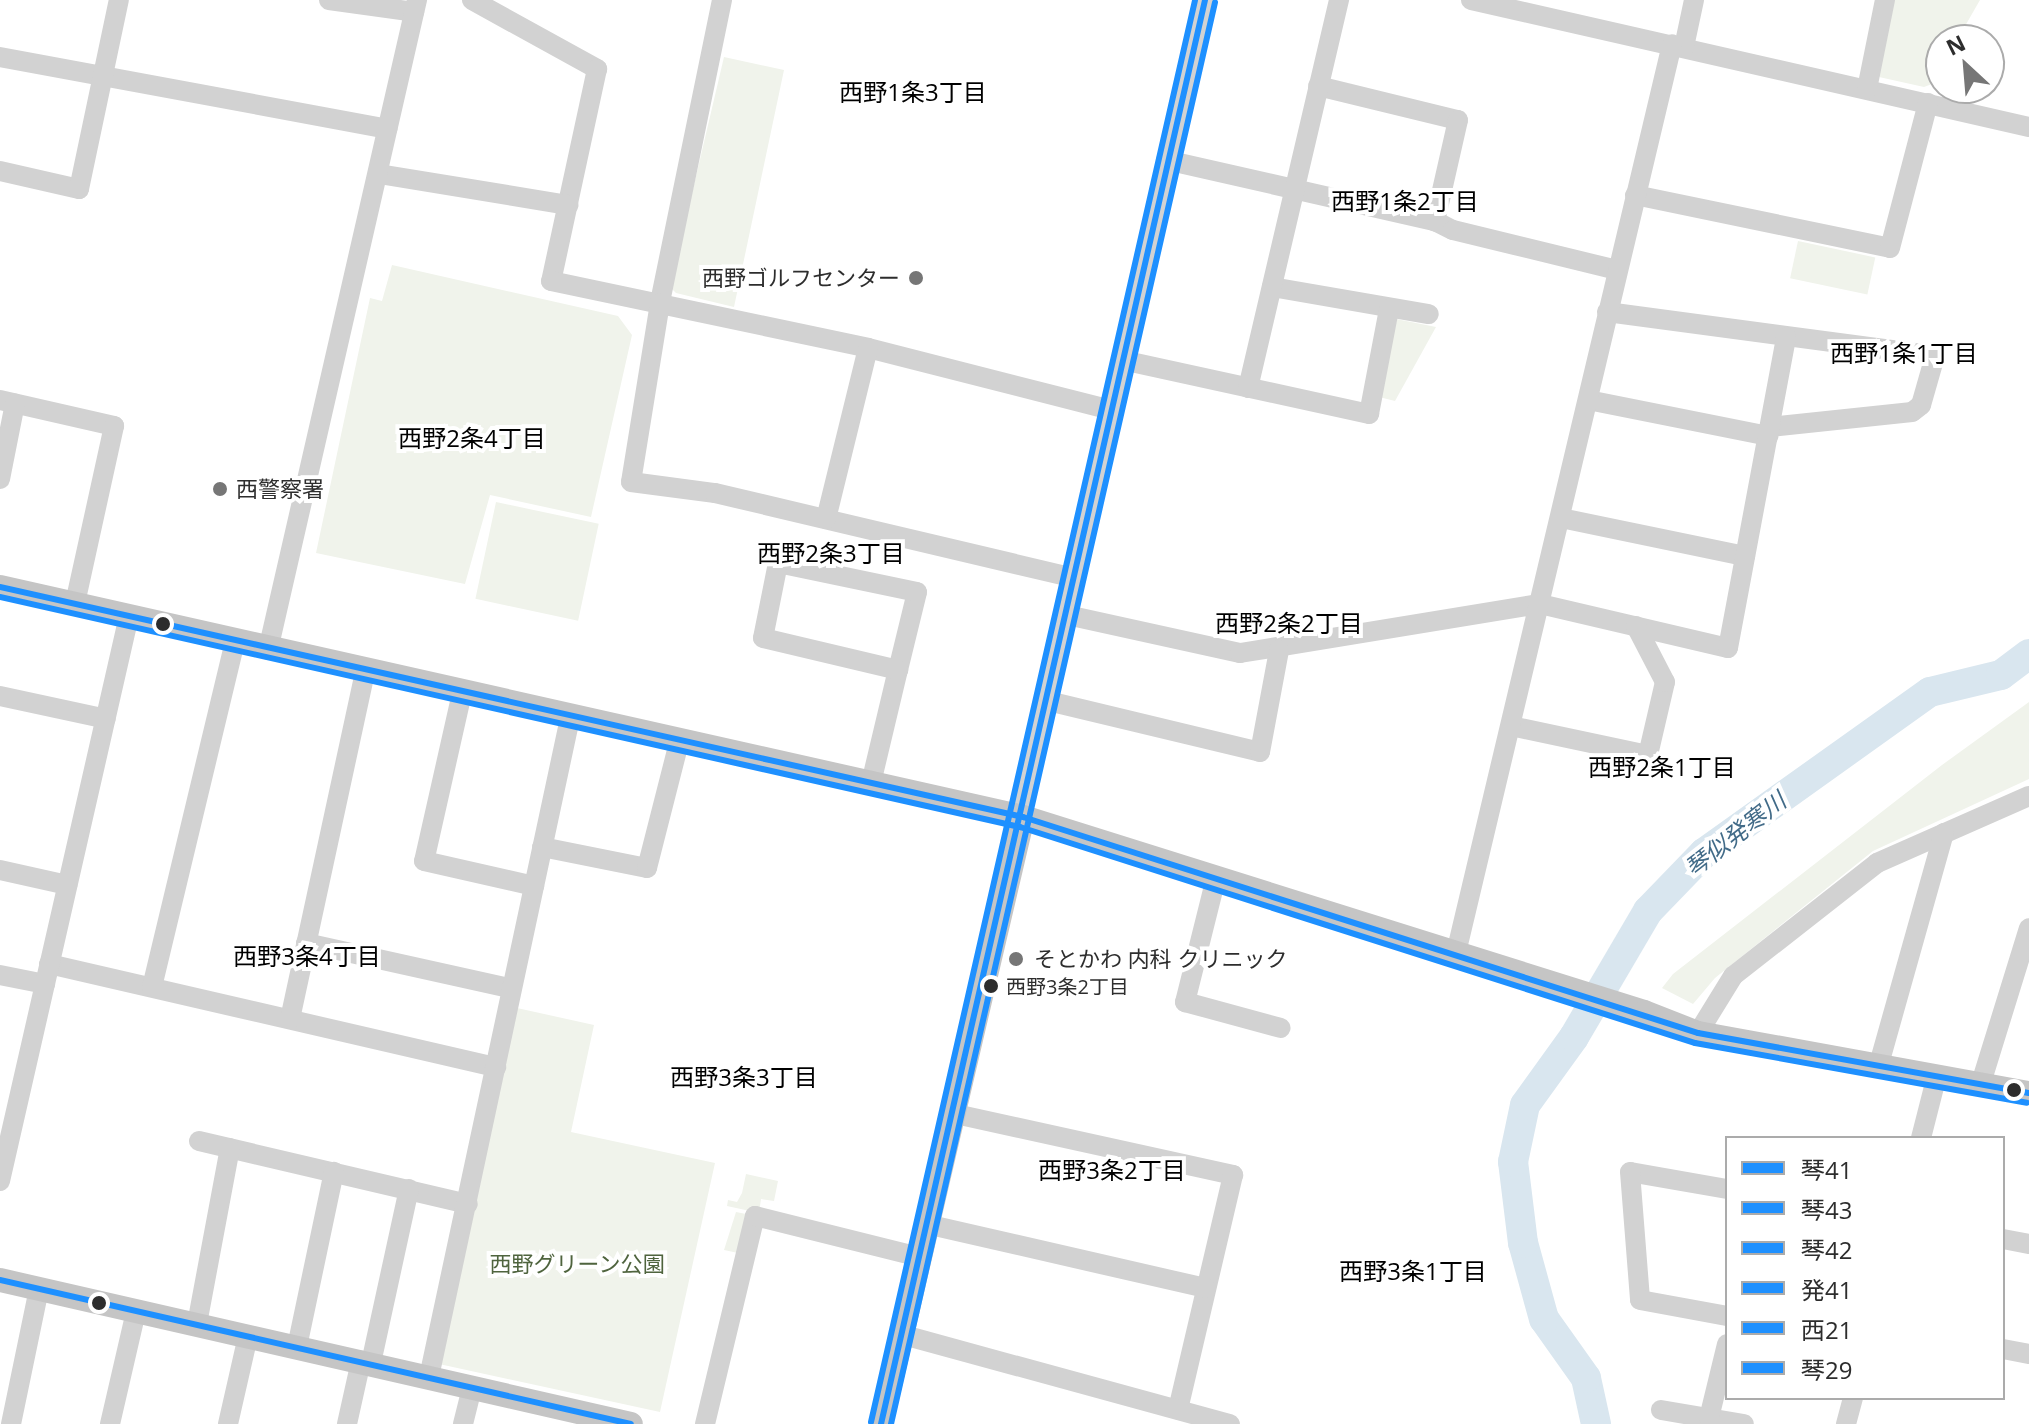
<!DOCTYPE html>
<meta charset="utf-8">
<style>
body{margin:0}
#map{position:relative;width:2029px;height:1424px;overflow:hidden;background:#fff;font-family:"Open Sans","Noto Sans JP",sans-serif}
div>[style]{position:absolute}
.green>*{inset:0;background:#f0f3eb;transform-origin:0 0}
.river>*{height:30px;margin:-15px;padding:0 15px;transform-origin:15px;border-radius:15px;background:#d9e6ef}
.minor>*{height:20px;margin:-10px;padding:0 10px;transform-origin:10px;border-radius:10px;background:#d2d2d2}
.major>*{height:24px;margin:-12px;padding:0 12px;transform-origin:12px;border-radius:12px;background:#c5c5c5}
.bus-1>*{height:6px;margin:-3px;padding:0 3px;transform-origin:3px;border-radius:3px;background:#1e90ff}
.bus-2>*{height:6px;margin:-3px;padding:0 3px;transform-origin:3px;border-radius:3px;background:#1e90ff}
.bus-3>*{height:6px;margin:-3px;padding:0 3px;transform-origin:3px;border-radius:3px;background:#1e90ff}
.bus-4>*{height:6px;margin:-3px;padding:0 3px;transform-origin:3px;border-radius:3px;background:#1e90ff}
.bus-5>*{height:6px;margin:-3px;padding:0 3px;transform-origin:3px;border-radius:3px;background:#1e90ff}
.bus-6>*{height:6px;margin:-3px;padding:0 3px;transform-origin:3px;border-radius:3px;background:#1e90ff}
.dots>*{width:22px;height:22px;translate:-50% -50%;box-sizing:border-box;border:4px solid #fff;border-radius:50%}
span{translate:-50% -50%;white-space:nowrap;text-align:center;line-height:1.15;-webkit-text-stroke:8px #fff;paint-order:stroke}
.bus-label{font-size:20px;color:#2d2d2d}
.left{translate:0 -50%;text-align:left}
.poi-label{font-size:22px;color:#2d2d2d}
.right{translate:-100% -50%;text-align:right}
.park-label{font-size:22px;color:#4f643e}
.neighbourhood-label{font-size:24px;color:#000}
.water-label{font-size:24px;color:#426b88;font-style:italic}
.legend{position:absolute;left:1725px;top:1136px;width:280px;height:264px;box-sizing:border-box;background:#fff;border:2px solid #ababab;margin:0;padding:10px 14px;list-style:none;font-size:24px;color:#2d2d2d}
.legend li{display:flex;align-items:center;gap:16px;height:40px}
.legend b{width:40px;border:2px solid #ababab}
.north{position:absolute;left:1925px;top:24px;width:80px;height:80px;box-sizing:border-box;background:#fff;border:2px solid #ababab;border-radius:50%;rotate:334deg;font-size:22px;font-weight:700;line-height:32px;text-align:center;color:#2d2d2d}
.north::after{content:'';display:block;margin:auto;width:28px;height:36px;background:#767676;clip-path:polygon(50% 0,100% 100%,50% 72%,0 100%)}
</style>
<div id="map">
<div class="green">
<div style="clip-path:polygon(1892px 0,1980px 0,1957px 40px,1941px 40px,1941px 68px,1932px 84px,1924px 87px,1879px 77px)"></div>
<div style="clip-path:polygon(724px 57px,784px 70px,734px 307px,676px 293px,670px 287px)"></div>
<div style="left:1798px;top:241px;width:79px;height:38px;rotate:12deg"></div>
<div style="clip-path:polygon(392px 265px,618px 316px,632px 335px,591px 517px,490px 495px,465px 584px,316px 553px,370px 298px,382px 301px)"></div>
<div style="clip-path:polygon(1396px 319px,1436px 327px,1395px 401px,1379px 397px)"></div>
<div style="left:496px;top:502px;width:105px;height:99px;rotate:12deg"></div>
<div style="clip-path:polygon(2029px 702px,2029px 779px,1873px 851px,1715px 978px,1693px 1004px,1662px 988px,1673px 974px,1942px 765px)"></div>
<div style="clip-path:polygon(517px 1008px,594px 1025px,571px 1132px,715px 1163px,660px 1412px,439px 1364px)"></div>
<div style="clip-path:polygon(746px 1174px,778px 1181px,774px 1201px,761px 1199px,759px 1213px,727px 1206px,728px 1200px,737px 1202px,742px 1193px)"></div>
<div style="clip-path:polygon(736px 1212px,746px 1214px,738px 1253px,724px 1250px)"></div>
</div>
<div class="river">
<div style="left:1596px;top:1424px;width:47px;rotate:-102.3deg"></div>
<div style="left:1586px;top:1378px;width:72px;rotate:-125.4deg"></div>
<div style="left:1544px;top:1319px;width:79px;rotate:-105.4deg"></div>
<div style="left:1523px;top:1243px;width:82px;rotate:-97deg"></div>
<div style="left:1513px;top:1162px;width:58px;rotate:-78.1deg"></div>
<div style="left:1525px;top:1105px;width:84px;rotate:-54.2deg"></div>
<div style="left:1574px;top:1037px;width:146px;rotate:-59.6deg"></div>
<div style="left:1648px;top:911px;width:81px;rotate:-46deg"></div>
<div style="left:1704px;top:853px;width:277px;rotate:-35.5deg"></div>
<div style="left:1930px;top:692px;width:73px;rotate:-13.5deg"></div>
<div style="left:2001px;top:675px;width:35px;rotate:-37deg"></div>
</div>
<div class="minor">
<div style="left:329px;top:0;width:86px;rotate:8deg"></div>
<div style="left:472px;top:0;width:143px;rotate:28.9deg"></div>
<div style="left:597px;top:69px;width:217px;rotate:102.2deg"></div>
<div style="left:551px;top:281px;width:324px;rotate:11.9deg"></div>
<div style="left:868px;top:348px;width:251px;rotate:14.3deg"></div>
<div style="left:722px;top:0;width:309px;rotate:101.6deg"></div>
<div style="left:660px;top:303px;width:181px;rotate:99.2deg"></div>
<div style="left:631px;top:482px;width:85px;rotate:7.5deg"></div>
<div style="left:715px;top:493px;width:370px;rotate:13.3deg"></div>
<div style="left:1471px;top:0;width:572px;rotate:12.82deg"></div>
<div style="left:1684px;top:47px;width:48px;rotate:-78deg"></div>
<div style="left:0;top:57px;width:394px;rotate:10.5deg"></div>
<div style="left:1318px;top:86px;width:144px;rotate:13.7deg"></div>
<div style="left:1458px;top:120px;width:104px;rotate:102.8deg"></div>
<div style="left:1867px;top:89px;width:91px;rotate:-78.6deg"></div>
<div style="left:1166px;top:160px;width:276px;rotate:12.8deg"></div>
<div style="left:1435px;top:221px;width:20px;rotate:27deg"></div>
<div style="left:1453px;top:230px;width:169px;rotate:13.7deg"></div>
<div style="left:0;top:171px;width:81px;rotate:12.8deg"></div>
<div style="left:79px;top:189px;width:193px;rotate:-78.1deg"></div>
<div style="left:379px;top:174px;width:192px;rotate:9.3deg"></div>
<div style="left:1635px;top:195px;width:260px;rotate:11.7deg"></div>
<div style="left:1890px;top:248px;width:150px;rotate:-75.3deg"></div>
<div style="left:1272px;top:287px;width:159px;rotate:9.8deg"></div>
<div style="left:1607px;top:312px;width:331px;rotate:7.6deg"></div>
<div style="left:1935px;top:356px;width:51px;rotate:105.9deg"></div>
<div style="left:1921px;top:405px;width:11px;rotate:142deg"></div>
<div style="left:1912px;top:412px;width:143px;rotate:174deg"></div>
<div style="left:1122px;top:360px;width:253px;rotate:12.3deg"></div>
<div style="left:1369px;top:414px;width:107px;rotate:-79.2deg"></div>
<div style="left:1248px;top:388px;width:399px;rotate:-76.8deg"></div>
<div style="left:0;top:400px;width:117px;rotate:12.8deg"></div>
<div style="left:114px;top:426px;width:182px;rotate:102.4deg"></div>
<div style="left:1588px;top:400px;width:184px;rotate:11.3deg"></div>
<div style="left:0;top:479px;width:77px;rotate:-78.8deg"></div>
<div style="left:1561px;top:518px;width:188px;rotate:11.7deg"></div>
<div style="left:826px;top:519px;width:176px;rotate:-76.2deg"></div>
<div style="left:1067px;top:615px;width:177px;rotate:12.4deg"></div>
<div style="left:1240px;top:653px;width:304px;rotate:-9.3deg"></div>
<div style="left:1540px;top:604px;width:193px;rotate:13.2deg"></div>
<div style="left:1728px;top:648px;width:316px;rotate:-79.4deg"></div>
<div style="left:268px;top:650px;width:667px;rotate:-77.09deg"></div>
<div style="left:462px;top:693px;width:172px;rotate:102.7deg"></div>
<div style="left:424px;top:861px;width:113px;rotate:12.8deg"></div>
<div style="left:0;top:696px;width:108px;rotate:12.2deg"></div>
<div style="left:1048px;top:701px;width:218px;rotate:13.5deg"></div>
<div style="left:1260px;top:752px;width:104px;rotate:-79.4deg"></div>
<div style="left:1511px;top:726px;width:140px;rotate:12deg"></div>
<div style="left:1648px;top:755px;width:75px;rotate:-76.9deg"></div>
<div style="left:1665px;top:682px;width:63px;rotate:-117.4deg"></div>
<div style="left:871px;top:783px;width:116px;rotate:-76.6deg"></div>
<div style="left:898px;top:670px;width:80px;rotate:-76.3deg"></div>
<div style="left:917px;top:592px;width:142px;rotate:-168.2deg"></div>
<div style="left:778px;top:563px;width:76px;rotate:101.3deg"></div>
<div style="left:763px;top:638px;width:139px;rotate:13.3deg"></div>
<div style="left:1023px;top:817px;width:33px;rotate:-85deg"></div>
<div style="left:1026px;top:784px;width:804px;rotate:-77.14deg"></div>
<div style="left:542px;top:847px;width:107px;rotate:11.3deg"></div>
<div style="left:647px;top:868px;width:130px;rotate:-75.7deg"></div>
<div style="left:0;top:870px;width:69px;rotate:12.6deg"></div>
<div style="left:1216px;top:878px;width:128px;rotate:104deg"></div>
<div style="left:1185px;top:1002px;width:99px;rotate:15.2deg"></div>
<div style="left:306px;top:943px;width:208px;rotate:12.5deg"></div>
<div style="left:1456px;top:953px;width:934px;rotate:-76.63deg"></div>
<div style="left:49px;top:964px;width:459px;rotate:13deg"></div>
<div style="left:0;top:975px;width:46px;rotate:11.3deg"></div>
<div style="left:152px;top:987px;width:355px;rotate:-76.5deg"></div>
<div style="left:290px;top:1019px;width:356px;rotate:-77.8deg"></div>
<div style="left:1698px;top:1033px;width:67px;rotate:-58.4deg"></div>
<div style="left:1733px;top:976px;width:183px;rotate:-38.1deg"></div>
<div style="left:1877px;top:863px;width:166px;rotate:-23.8deg"></div>
<div style="left:1879px;top:1064px;width:240px;rotate:-74.3deg"></div>
<div style="left:1981px;top:1083px;width:162px;rotate:-72.8deg"></div>
<div style="left:951px;top:1113px;width:289px;rotate:12.4deg"></div>
<div style="left:1233px;top:1175px;width:241px;rotate:103.2deg"></div>
<div style="left:1921px;top:1138px;width:65px;rotate:-75.7deg"></div>
<div style="left:199px;top:1141px;width:276px;rotate:13.2deg"></div>
<div style="left:0;top:1181px;width:580px;rotate:-77.14deg"></div>
<div style="left:1727px;top:1189px;width:98px;rotate:-170.1deg"></div>
<div style="left:1630px;top:1172px;width:128px;rotate:85.5deg"></div>
<div style="left:1640px;top:1300px;width:88px;rotate:10.4deg"></div>
<div style="left:926px;top:1224px;width:287px;rotate:12.9deg"></div>
<div style="left:2003px;top:1239px;width:26px;rotate:11deg"></div>
<div style="left:197px;top:1324px;width:179px;rotate:-79.4deg"></div>
<div style="left:900px;top:1334px;width:342px;rotate:15.3deg"></div>
<div style="left:297px;top:1347px;width:179px;rotate:-78.1deg"></div>
<div style="left:2003px;top:1349px;width:26px;rotate:11deg"></div>
<div style="left:371px;top:1363px;width:178px;rotate:-77.7deg"></div>
<div style="left:429px;top:1377px;width:674px;rotate:-77.92deg"></div>
<div style="left:1661px;top:1410px;width:84px;rotate:9.6deg"></div>
<div style="left:1709px;top:1418px;width:76px;rotate:-76.3deg"></div>
<div style="left:11px;top:1424px;width:138px;rotate:-78.3deg"></div>
<div style="left:110px;top:1424px;width:116px;rotate:-77deg"></div>
<div style="left:228px;top:1424px;width:90px;rotate:-77.2deg"></div>
<div style="left:347px;top:1424px;width:65px;rotate:-77.5deg"></div>
<div style="left:463px;top:1424px;width:38px;rotate:-76deg"></div>
<div style="left:705px;top:1424px;width:214px;rotate:-76.5deg"></div>
<div style="left:755px;top:1216px;width:170px;rotate:14deg"></div>
<div style="left:1846px;top:1424px;width:27px;rotate:-75deg"></div>
</div>
<div class="major">
<div style="left:0;top:587px;width:1049px;rotate:12.67deg"></div>
<div style="left:1023px;top:817px;width:651px;rotate:17.43deg"></div>
<div style="left:1644px;top:1012px;width:58px;rotate:21.3deg"></div>
<div style="left:1698px;top:1033px;width:336px;rotate:10.3deg"></div>
<div style="left:0;top:1280px;width:647px;rotate:12.86deg"></div>
<div style="left:881px;top:1424px;width:623px;rotate:-76.83deg"></div>
</div>
<div class="bus-1">
<div style="left:881px;top:1424px;width:1460px;rotate:-77.18deg"></div>
</div>
<div class="bus-2">
<div style="left:0;top:587px;width:1049px;rotate:12.67deg"></div>
<div style="left:1023px;top:817px;width:709px;rotate:17.74deg"></div>
<div style="left:1698px;top:1033px;width:336px;rotate:10.3deg"></div>
</div>
<div class="bus-3">
<div style="left:891px;top:1424px;width:1458px;rotate:-77.16deg"></div>
</div>
<div class="bus-4">
<div style="left:871px;top:1422px;width:1458px;rotate:-77.16deg"></div>
</div>
<div class="bus-5">
<div style="left:0;top:597px;width:1046px;rotate:12.71deg"></div>
<div style="left:1020px;top:827px;width:709px;rotate:17.74deg"></div>
<div style="left:1695px;top:1043px;width:337px;rotate:10.2deg"></div>
</div>
<div class="bus-6">
<div style="left:0;top:1280px;width:647px;rotate:12.86deg"></div>
</div>
<div class="dots">
<div style="left:916px;top:278px;background:#767676"></div>
<div style="left:220px;top:489px;background:#767676"></div>
<div style="left:163px;top:624px;background:#2d2d2d"></div>
<div style="left:1016px;top:959px;background:#767676"></div>
<div style="left:991px;top:986px;background:#2d2d2d"></div>
<div style="left:2014px;top:1090px;background:#2d2d2d"></div>
<div style="left:99px;top:1303px;background:#2d2d2d"></div>
</div>
<div class="bus-label">
<span class="left" style="left:1006px;top:986px">西野3条2丁目</span>
</div>
<div class="poi-label">
<span class="right" style="left:900px;top:278px">西野ゴルフセンター</span>
<span class="left" style="left:236px;top:489px">西警察署</span>
<span class="left" style="left:1034px;top:959px">そとかわ 内科 クリニック</span>
</div>
<div class="park-label">
<span style="left:577px;top:1264px">西野グリーン公園</span>
</div>
<div class="neighbourhood-label">
<span style="left:913px;top:92px">西野1条3丁目</span>
<span style="left:1405px;top:201px">西野1条2丁目</span>
<span style="left:1904px;top:353px">西野1条1丁目</span>
<span style="left:472px;top:438px">西野2条4丁目</span>
<span style="left:831px;top:553px">西野2条3丁目</span>
<span style="left:1289px;top:623px">西野2条2丁目</span>
<span style="left:1662px;top:767px">西野2条1丁目</span>
<span style="left:307px;top:956px">西野3条4丁目</span>
<span style="left:744px;top:1077px">西野3条3丁目</span>
<span style="left:1112px;top:1170px">西野3条2丁目</span>
<span style="left:1413px;top:1271px">西野3条1丁目</span>
</div>
<div class="water-label">
<span style="left:1735px;top:834px;rotate:-38deg">琴似発寒川</span>
</div>
<ul class="legend">
<li><b style="height:10px;background:#1e90ff"></b>琴41</li>
<li><b style="height:10px;background:#1e90ff"></b>琴43</li>
<li><b style="height:10px;background:#1e90ff"></b>琴42</li>
<li><b style="height:10px;background:#1e90ff"></b>発41</li>
<li><b style="height:10px;background:#1e90ff"></b>西21</li>
<li><b style="height:10px;background:#1e90ff"></b>琴29</li>
</ul>
<div class="north">N</div>
</div>
